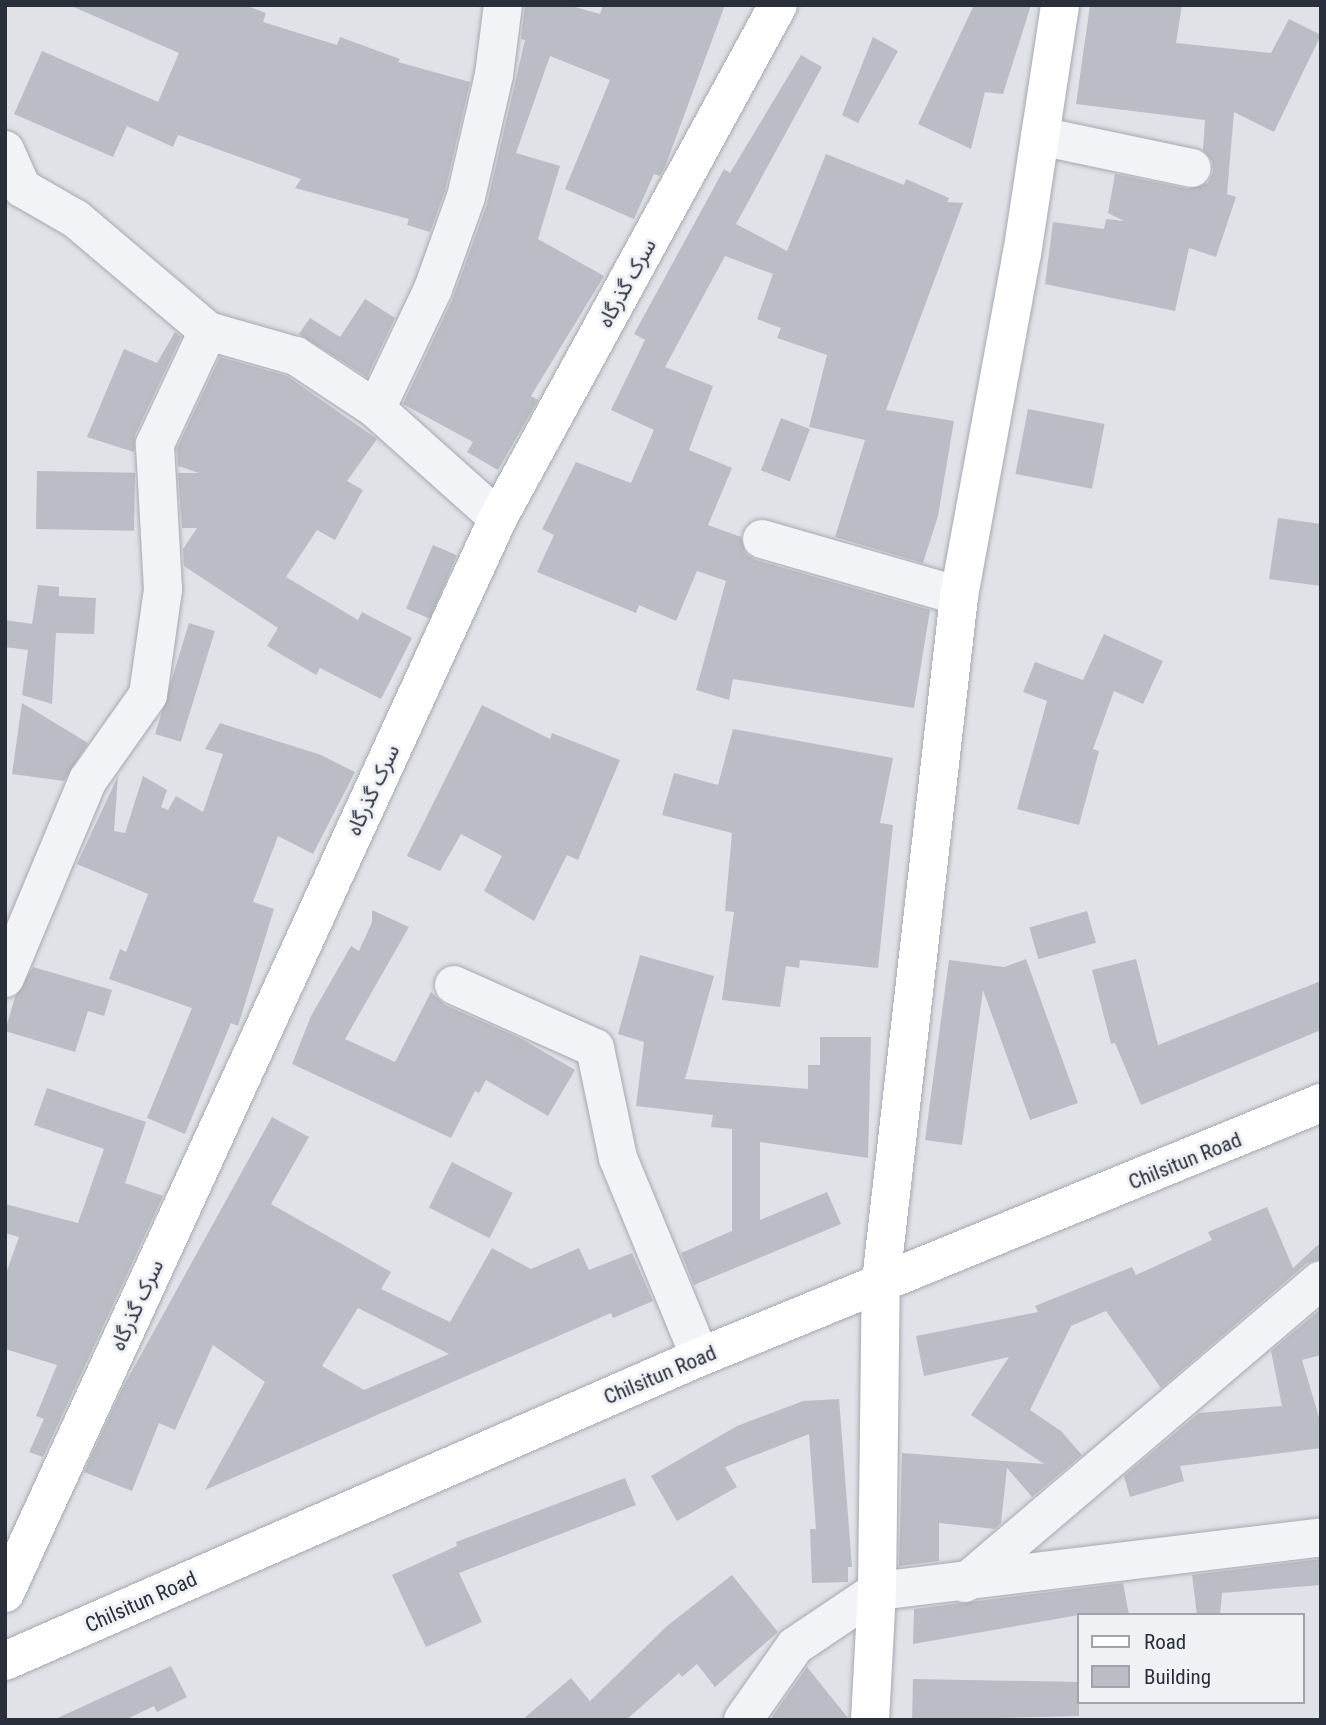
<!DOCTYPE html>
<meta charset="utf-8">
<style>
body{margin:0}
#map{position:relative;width:1326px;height:1725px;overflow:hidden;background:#e0e2e7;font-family:"Roboto Condensed","Noto Sans Arabic",sans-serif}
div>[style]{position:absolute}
.building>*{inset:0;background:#bbbdc6;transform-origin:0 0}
.roads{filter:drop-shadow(0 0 2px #a6a9b0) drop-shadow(0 0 2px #a6a9b0)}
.street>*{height:38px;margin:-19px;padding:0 19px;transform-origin:19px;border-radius:19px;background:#f2f3f6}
.secondary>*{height:38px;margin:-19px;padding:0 19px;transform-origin:19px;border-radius:19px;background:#fff}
span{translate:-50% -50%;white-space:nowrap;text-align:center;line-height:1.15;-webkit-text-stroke:6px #eff1f5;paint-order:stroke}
.street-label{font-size:21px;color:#2a2f3c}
.frame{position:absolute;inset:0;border:7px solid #2a2f3c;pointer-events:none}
.legend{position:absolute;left:1077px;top:1613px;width:228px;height:91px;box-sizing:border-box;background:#eff1f5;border:2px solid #a0a3ab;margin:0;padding:9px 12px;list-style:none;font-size:21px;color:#2a2f3c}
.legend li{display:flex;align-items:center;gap:14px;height:35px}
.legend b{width:35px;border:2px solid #a0a3ab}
</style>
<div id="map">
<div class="building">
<div style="clip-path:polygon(69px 5px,245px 5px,266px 13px,263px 22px,337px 45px,340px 37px,400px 59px,398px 62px,470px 82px,445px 191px,430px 232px,407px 225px,409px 219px,295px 188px,301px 179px,178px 135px,173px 147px,127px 126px,113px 157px,14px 114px,42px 51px,158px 102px,179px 53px)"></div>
<div style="clip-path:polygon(525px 5px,568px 5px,600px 14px,603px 5px,725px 5px,665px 167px,660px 176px,654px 174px,634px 219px,565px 189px,610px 80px,550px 56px,516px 153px,560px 166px,538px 239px,604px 276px,531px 396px,538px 400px,498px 470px,467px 452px,473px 442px,403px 404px,453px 298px,487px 204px,525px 40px,521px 39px)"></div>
<div style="clip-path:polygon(974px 5px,1031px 5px,1003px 94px,985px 92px,971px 149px,918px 124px)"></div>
<div style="clip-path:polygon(1090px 5px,1182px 5px,1176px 43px,1271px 53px,1289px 19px,1321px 35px,1274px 132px,1234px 112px,1227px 194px,1236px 197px,1216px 257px,1189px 248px,1175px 311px,1045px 284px,1053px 222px,1104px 229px,1106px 219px,1124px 221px,1108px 213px,1115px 174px,1188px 189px,1208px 183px,1213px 172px,1212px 161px,1203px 150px,1205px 120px,1076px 104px)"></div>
<div style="clip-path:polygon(873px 37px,898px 51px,858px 123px,842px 115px)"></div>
<div style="clip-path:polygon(801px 55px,822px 67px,736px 224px,787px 251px,826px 154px,904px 185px,906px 179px,949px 198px,947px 202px,963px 203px,886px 410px,954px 421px,938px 516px,923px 563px,835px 537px,865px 440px,809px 427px,827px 355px,777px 338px,781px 328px,757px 319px,773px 274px,725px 256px,665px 367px,713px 386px,689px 450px,732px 468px,708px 525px,741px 537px,746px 554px,756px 560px,930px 610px,914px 708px,733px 679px,729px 700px,696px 690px,726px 581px,697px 571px,676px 621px,639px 605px,636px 613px,537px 572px,554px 535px,542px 529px,576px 462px,631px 483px,654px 430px,611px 410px,645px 340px,634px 334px,724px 169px,730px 173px)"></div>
<div style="clip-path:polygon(365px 299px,395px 318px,367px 377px,299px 334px,310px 318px,340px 337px)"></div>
<div style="clip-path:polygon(175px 332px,181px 337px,135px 435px,134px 452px,87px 437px,124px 349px,157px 363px)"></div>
<div style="clip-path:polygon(220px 357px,287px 376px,377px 439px,347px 481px,363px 490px,335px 540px,317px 530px,286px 577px,358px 620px,362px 612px,412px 638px,381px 699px,320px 668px,316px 675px,267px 646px,278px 628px,184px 566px,183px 549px,197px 528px,182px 528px,178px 473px,199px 473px,178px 466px,177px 448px)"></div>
<div style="left:1028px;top:409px;width:78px;height:66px;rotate:11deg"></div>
<div style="left:781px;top:418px;width:31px;height:56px;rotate:21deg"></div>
<div style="left:37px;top:471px;width:98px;height:58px;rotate:1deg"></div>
<div style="clip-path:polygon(1278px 518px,1321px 524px,1321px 586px,1269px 579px)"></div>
<div style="left:433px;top:545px;width:26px;height:69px;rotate:23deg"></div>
<div style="clip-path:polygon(38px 585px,59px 587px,59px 596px,96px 598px,94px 634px,56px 633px,52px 704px,22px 695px,28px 650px,5px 647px,5px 620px,32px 624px)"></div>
<div style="left:189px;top:623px;width:27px;height:116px;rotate:17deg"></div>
<div style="clip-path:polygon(1104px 634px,1163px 661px,1143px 704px,1114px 691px,1093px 749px,1099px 751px,1079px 825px,1017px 809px,1047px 701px,1023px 692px,1035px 662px,1083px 680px)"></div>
<div style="clip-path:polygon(22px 703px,88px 743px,64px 781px,12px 774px)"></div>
<div style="clip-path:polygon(482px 705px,550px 739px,552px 733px,620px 760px,578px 860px,567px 855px,534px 921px,484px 891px,502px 856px,461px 834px,440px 871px,407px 856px)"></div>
<div style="clip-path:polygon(220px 723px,321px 755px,355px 772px,313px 854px,278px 836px,253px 902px,274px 909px,238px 1026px,231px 1023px,185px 1134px,147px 1118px,192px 1008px,109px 979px,120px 949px,126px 952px,148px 894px,77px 864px,118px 776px,114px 831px,125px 833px,143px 776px,167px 790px,161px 807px,168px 810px,176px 796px,203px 812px,223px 754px,205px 749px)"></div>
<div style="clip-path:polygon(733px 729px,893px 758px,880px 823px,893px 825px,878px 968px,800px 960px,799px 968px,786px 966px,780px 1007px,722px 1000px,734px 912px,725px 911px,732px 833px,662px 815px,674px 773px,718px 785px)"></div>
<div style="clip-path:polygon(372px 910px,409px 927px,345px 1039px,395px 1062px,431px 992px,445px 1005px,522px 1039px,575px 1070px,548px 1116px,486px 1080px,479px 1093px,475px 1091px,451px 1138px,292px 1064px,311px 1016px,351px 946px,359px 951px,372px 922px)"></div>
<div style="left:1087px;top:911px;width:33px;height:60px;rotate:74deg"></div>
<div style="clip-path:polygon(640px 955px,714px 976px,685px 1079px,808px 1089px,808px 1065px,820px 1065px,820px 1037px,871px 1037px,868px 1158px,760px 1142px,760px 1220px,827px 1192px,841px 1224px,694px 1285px,681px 1253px,732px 1231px,732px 1129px,711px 1127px,713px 1115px,636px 1106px,644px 1042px,618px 1034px)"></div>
<div style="clip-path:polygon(1026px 959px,1078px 1103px,1030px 1120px,983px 990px,962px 1145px,925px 1140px,949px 960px,1004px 967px)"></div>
<div style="clip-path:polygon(1136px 959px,1158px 1045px,1321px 981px,1321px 1030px,1141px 1105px,1115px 1043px,1111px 1044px,1092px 970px)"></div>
<div style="clip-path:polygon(33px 967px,112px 990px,104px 1016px,88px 1011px,75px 1052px,5px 1031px,15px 997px)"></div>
<div style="clip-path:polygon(47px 1088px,146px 1122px,125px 1183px,163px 1196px,43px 1457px,29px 1452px,44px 1419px,36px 1416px,57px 1365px,5px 1349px,5px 1276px,19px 1237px,5px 1233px,5px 1204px,78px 1223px,104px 1149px,34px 1125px)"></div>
<div style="clip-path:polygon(evenodd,272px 1117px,309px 1137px,271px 1204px,391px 1272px,381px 1289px,450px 1322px,492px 1248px,531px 1269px,579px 1248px,589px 1270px,632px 1253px,653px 1301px,613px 1318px,611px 1313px,205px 1490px,265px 1382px,213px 1345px,175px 1430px,159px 1423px,132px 1491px,84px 1472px,122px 1389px,272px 1117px,358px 1308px,382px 1320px,449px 1354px,364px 1390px,322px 1366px,358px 1308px)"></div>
<div style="left:452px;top:1162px;width:68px;height:51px;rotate:27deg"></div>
<div style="clip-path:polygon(1267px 1207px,1293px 1268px,1321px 1242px,1321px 1259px,1307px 1263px,1161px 1388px,1106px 1311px,1071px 1326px,1030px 1410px,1061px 1431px,1082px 1455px,1032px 1497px,1007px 1468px,1001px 1523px,995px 1529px,939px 1523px,939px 1561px,899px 1566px,902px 1453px,1044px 1464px,971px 1415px,1009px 1357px,924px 1376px,916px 1336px,1038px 1312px,1035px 1306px,1132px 1267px,1136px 1275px,1212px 1240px,1208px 1232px)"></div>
<div style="clip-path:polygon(1321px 1309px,1321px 1355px,1302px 1360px,1321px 1424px,1321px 1448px,1180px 1466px,1184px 1481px,1130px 1497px,1124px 1476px,1199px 1413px,1282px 1406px,1271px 1351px)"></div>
<div style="clip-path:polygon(839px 1399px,852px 1567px,848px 1567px,848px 1582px,812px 1583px,810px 1529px,816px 1529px,809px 1434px,725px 1467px,737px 1487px,677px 1521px,651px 1476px,737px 1426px,803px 1401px)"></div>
<div style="clip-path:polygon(625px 1478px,636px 1505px,459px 1573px,482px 1622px,426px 1647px,392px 1575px,457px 1546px,456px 1542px)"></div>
<div style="clip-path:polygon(1321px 1559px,1321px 1585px,1222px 1593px,1220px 1615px,1197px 1615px,1192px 1575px)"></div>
<div style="clip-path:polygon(732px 1575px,778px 1632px,715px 1687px,697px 1664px,682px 1677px,679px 1673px,626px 1720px,522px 1720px,571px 1678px,590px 1701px,667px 1626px)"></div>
<div style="clip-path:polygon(1123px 1583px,1129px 1615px,1079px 1615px,913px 1644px,914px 1609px)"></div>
<div style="clip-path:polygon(171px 1666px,187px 1697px,157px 1712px,154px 1706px,125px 1720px,53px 1720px)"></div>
<div style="clip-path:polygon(807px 1667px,848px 1718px,848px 1720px,770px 1720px)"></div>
<div style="clip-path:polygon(913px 1679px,1079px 1682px,1079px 1716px,912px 1720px)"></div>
</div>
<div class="roads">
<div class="street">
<div style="left:1040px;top:136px;width:155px;rotate:11.9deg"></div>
<div style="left:5px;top:150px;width:42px;rotate:65.9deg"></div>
<div style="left:22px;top:188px;width:62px;rotate:29.9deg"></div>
<div style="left:76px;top:219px;width:173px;rotate:40.3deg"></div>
<div style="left:208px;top:331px;width:91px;rotate:15.9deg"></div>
<div style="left:296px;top:356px;width:96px;rotate:33.5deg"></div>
<div style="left:376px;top:409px;width:164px;rotate:41.8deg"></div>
<div style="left:376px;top:409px;width:133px;rotate:-64.6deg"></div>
<div style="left:433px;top:289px;width:98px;rotate:-70.3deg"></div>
<div style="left:466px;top:197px;width:125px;rotate:-77.1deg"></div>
<div style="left:494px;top:75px;width:71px;rotate:-82.7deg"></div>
<div style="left:762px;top:539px;width:205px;rotate:16.1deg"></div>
<div style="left:5px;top:978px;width:215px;rotate:-67.3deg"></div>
<div style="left:88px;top:780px;width:104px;rotate:-54.8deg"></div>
<div style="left:148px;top:695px;width:107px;rotate:-81.9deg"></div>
<div style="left:163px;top:589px;width:145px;rotate:-93.2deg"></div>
<div style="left:155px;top:444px;width:125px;rotate:-64.9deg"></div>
<div style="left:454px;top:985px;width:154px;rotate:24.1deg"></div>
<div style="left:595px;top:1048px;width:112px;rotate:78.2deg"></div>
<div style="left:618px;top:1158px;width:215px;rotate:67.6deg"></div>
<div style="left:965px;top:1583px;width:467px;rotate:-40.4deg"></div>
<div style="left:743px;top:1720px;width:90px;rotate:-54.9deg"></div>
<div style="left:795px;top:1646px;width:99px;rotate:-33.9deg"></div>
<div style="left:877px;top:1591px;width:447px;rotate:-6.9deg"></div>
</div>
<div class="secondary">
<div style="left:5px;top:1593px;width:1183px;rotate:-65.36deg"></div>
<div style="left:498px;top:518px;width:584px;rotate:-61.37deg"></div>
<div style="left:5px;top:1661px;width:759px;rotate:-23.63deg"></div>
<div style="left:700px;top:1357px;width:671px;rotate:-22.25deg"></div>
<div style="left:870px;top:1720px;width:129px;rotate:-86.9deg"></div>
<div style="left:877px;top:1591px;width:310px;rotate:-89.3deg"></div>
<div style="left:881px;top:1281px;width:689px;rotate:-83.5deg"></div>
<div style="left:959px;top:596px;width:348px;rotate:-79.6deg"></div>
<div style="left:1022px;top:254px;width:252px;rotate:-81.3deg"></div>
</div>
</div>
<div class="street-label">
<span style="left:627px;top:283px;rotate:-61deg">سرک گذرگاه</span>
<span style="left:373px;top:790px;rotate:-65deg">سرک گذرگاه</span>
<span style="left:1185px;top:1161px;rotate:-22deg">Chilsitun Road</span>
<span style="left:137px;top:1305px;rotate:-65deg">سرک گذرگاه</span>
<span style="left:660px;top:1375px;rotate:-23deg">Chilsitun Road</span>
<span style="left:141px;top:1602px;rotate:-24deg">Chilsitun Road</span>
</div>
<div class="frame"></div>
<ul class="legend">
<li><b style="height:9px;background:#fff"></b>Road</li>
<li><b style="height:19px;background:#bbbdc6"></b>Building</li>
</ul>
</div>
